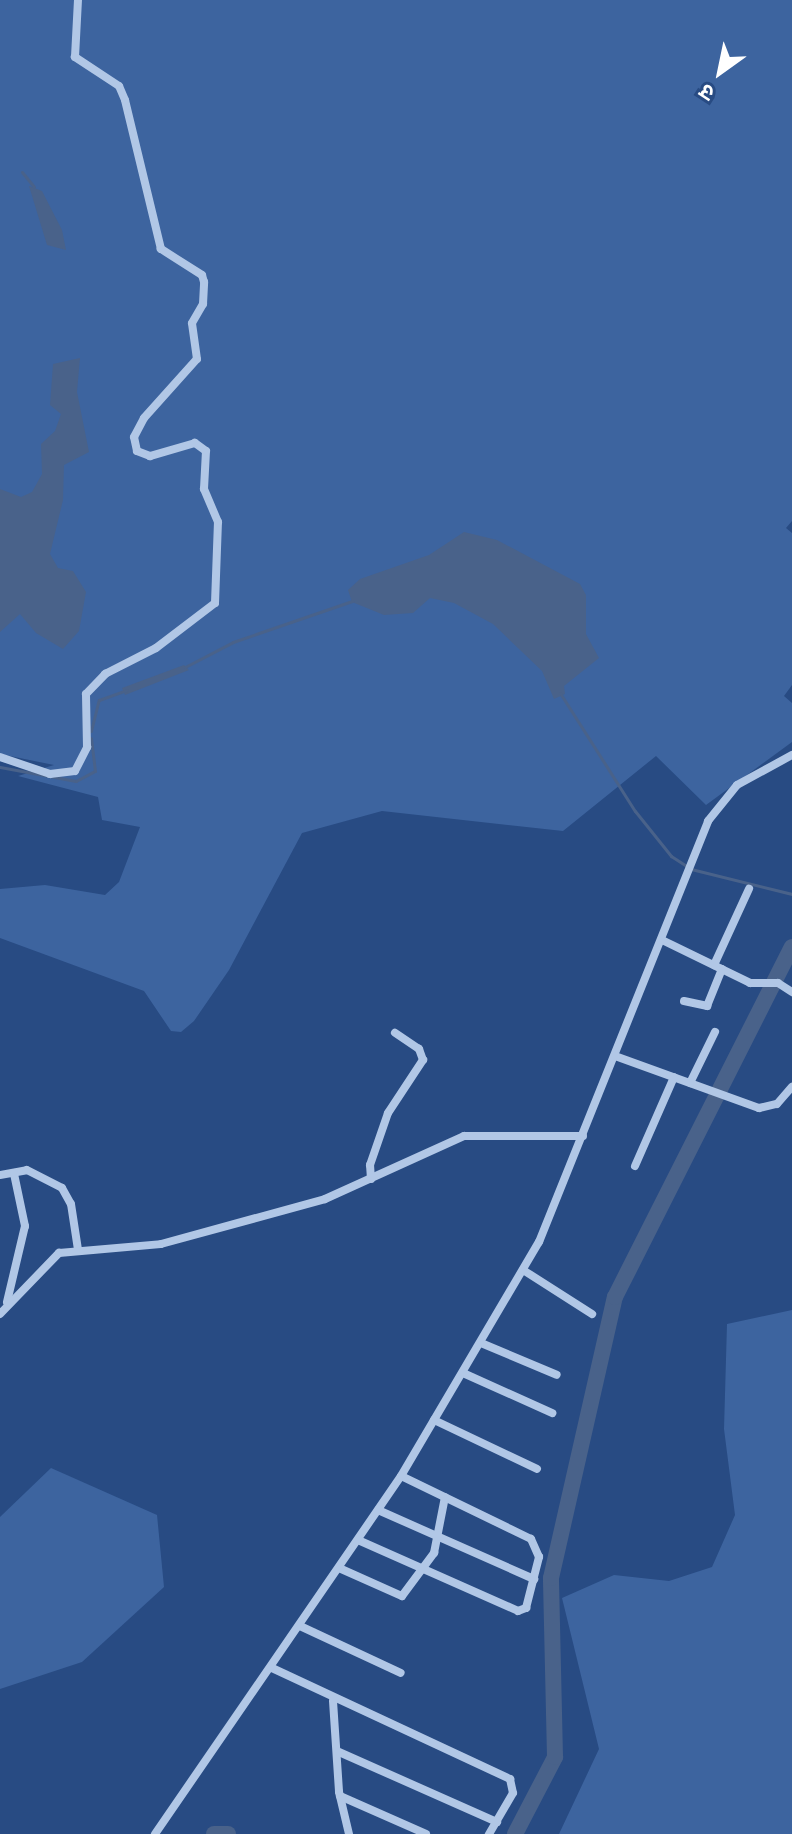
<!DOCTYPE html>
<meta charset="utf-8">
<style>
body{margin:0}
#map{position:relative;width:792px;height:1834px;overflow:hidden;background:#284b83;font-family:"DM Sans","Noto Sans Devanagari",sans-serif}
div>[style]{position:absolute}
.green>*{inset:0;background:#3d649f}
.water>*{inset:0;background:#49628a}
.stream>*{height:3px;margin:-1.5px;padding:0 1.5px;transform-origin:1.5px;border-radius:1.5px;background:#49628a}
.river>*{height:16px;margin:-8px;padding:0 8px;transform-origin:8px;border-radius:8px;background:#49628a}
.street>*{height:8px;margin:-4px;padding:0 4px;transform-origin:4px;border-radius:4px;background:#b1c7e6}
span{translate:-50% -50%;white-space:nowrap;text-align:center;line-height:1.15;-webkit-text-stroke:8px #284b83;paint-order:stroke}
.north{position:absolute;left:680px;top:32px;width:80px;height:80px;-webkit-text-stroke:6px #284b83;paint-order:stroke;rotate:213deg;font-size:22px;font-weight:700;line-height:32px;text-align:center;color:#fff}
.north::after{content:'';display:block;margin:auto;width:28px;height:36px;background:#fff;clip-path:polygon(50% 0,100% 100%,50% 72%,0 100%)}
</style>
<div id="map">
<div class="green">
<div style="clip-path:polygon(0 0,792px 0,792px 521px,786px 528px,792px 533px,792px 685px,784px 696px,792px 703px,792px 742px,706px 805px,656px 756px,563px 831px,382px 811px,302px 833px,229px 970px,194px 1021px,181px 1032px,171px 1031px,144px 991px,0 938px,0 889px,45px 885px,105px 895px,119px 882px,140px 827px,102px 820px,98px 797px,18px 776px,54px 765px,0 754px)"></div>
<div style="clip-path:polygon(792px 1310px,792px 1834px,559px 1834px,599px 1749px,562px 1598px,614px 1575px,669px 1581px,712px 1567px,735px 1515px,724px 1429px,727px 1324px)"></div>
<div style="clip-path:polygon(51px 1468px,157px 1515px,164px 1587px,82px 1662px,0 1689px,0 1517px)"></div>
</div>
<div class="water">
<div style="clip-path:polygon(29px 186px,42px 191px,62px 230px,66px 250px,47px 245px)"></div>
<div style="clip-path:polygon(80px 358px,77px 392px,89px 452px,64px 465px,63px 500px,50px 554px,58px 568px,73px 571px,86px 592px,79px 631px,63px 649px,36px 633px,20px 614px,0 632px,0 489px,21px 497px,32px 492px,42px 474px,41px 444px,55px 431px,61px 414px,50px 405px,53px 364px)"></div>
<div style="clip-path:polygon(464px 532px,497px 540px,580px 584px,586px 595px,586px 634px,599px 658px,564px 686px,565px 694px,554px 699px,542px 671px,493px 624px,454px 603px,430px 598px,413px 613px,384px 615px,352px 602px,348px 590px,360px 579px,429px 555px)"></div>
<div style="clip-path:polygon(184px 665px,189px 670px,125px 695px,122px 688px)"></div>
</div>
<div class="stream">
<div style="left:22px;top:172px;width:19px;rotate:51deg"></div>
<div style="left:185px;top:667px;width:54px;rotate:-27.5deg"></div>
<div style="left:233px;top:642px;width:126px;rotate:-19deg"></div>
<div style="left:560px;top:693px;width:140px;rotate:57.6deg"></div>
<div style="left:635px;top:811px;width:58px;rotate:51.3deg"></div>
<div style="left:671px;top:856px;width:24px;rotate:33deg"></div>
<div style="left:691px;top:869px;width:104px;rotate:13.9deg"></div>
<div style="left:91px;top:731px;width:32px;rotate:-76deg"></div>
<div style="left:99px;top:700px;width:29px;rotate:-20deg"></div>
<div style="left:0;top:767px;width:77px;rotate:10.4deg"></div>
<div style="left:76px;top:781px;width:21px;rotate:-28deg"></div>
<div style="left:95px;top:771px;width:33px;rotate:-97deg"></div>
</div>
<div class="river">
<div style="left:214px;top:1834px;width:14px"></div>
<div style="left:515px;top:1834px;width:87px;rotate:-62.5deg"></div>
<div style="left:555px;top:1757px;width:179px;rotate:-91.3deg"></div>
<div style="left:551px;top:1578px;width:288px;rotate:-77.2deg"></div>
<div style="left:615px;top:1297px;width:392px;rotate:-63.2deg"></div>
</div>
<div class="street">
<div style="left:0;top:757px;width:53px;rotate:18.8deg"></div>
<div style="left:50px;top:774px;width:25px;rotate:-7deg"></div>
<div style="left:75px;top:771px;width:27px;rotate:-63deg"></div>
<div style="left:87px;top:747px;width:53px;rotate:-91.1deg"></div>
<div style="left:86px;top:694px;width:28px;rotate:-46deg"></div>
<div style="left:105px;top:674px;width:57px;rotate:-27deg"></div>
<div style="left:156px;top:648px;width:74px;rotate:-37.3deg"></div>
<div style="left:215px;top:603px;width:81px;rotate:-87.9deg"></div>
<div style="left:218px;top:522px;width:36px;rotate:-113deg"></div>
<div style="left:204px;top:489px;width:38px;rotate:-87deg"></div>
<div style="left:206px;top:451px;width:14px;rotate:-144deg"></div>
<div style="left:195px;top:443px;width:47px;rotate:163.9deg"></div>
<div style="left:150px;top:456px;width:14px;rotate:-159deg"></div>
<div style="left:137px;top:451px;width:14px;rotate:-102deg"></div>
<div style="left:134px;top:437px;width:21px;rotate:-62deg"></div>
<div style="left:144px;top:418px;width:79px;rotate:-48.1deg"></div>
<div style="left:197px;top:359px;width:36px;rotate:-98deg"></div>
<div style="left:192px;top:323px;width:22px;rotate:-60deg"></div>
<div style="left:203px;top:304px;width:22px;rotate:-87deg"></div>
<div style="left:204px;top:282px;width:7px;rotate:-106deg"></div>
<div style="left:202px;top:275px;width:49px;rotate:-147.6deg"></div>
<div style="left:161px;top:249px;width:153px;rotate:-103.6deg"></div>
<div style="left:125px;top:100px;width:15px;rotate:-113deg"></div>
<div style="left:119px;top:86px;width:53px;rotate:-146.6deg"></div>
<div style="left:75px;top:57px;width:57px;rotate:-87deg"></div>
<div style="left:662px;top:940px;width:98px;rotate:26deg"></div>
<div style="left:750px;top:983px;width:28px"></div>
<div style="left:778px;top:983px;width:17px;rotate:33deg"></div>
<div style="left:714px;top:965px;width:84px;rotate:-65.3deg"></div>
<div style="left:684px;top:1001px;width:24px;rotate:12deg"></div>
<div style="left:707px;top:1006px;width:40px;rotate:-68deg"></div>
<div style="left:615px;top:1056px;width:153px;rotate:19.9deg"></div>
<div style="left:759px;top:1108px;width:18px;rotate:-13deg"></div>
<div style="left:777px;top:1104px;width:23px;rotate:-49deg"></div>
<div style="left:690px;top:1083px;width:57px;rotate:-63.9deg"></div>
<div style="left:635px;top:1166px;width:97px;rotate:-66.3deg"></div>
<div style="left:0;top:1175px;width:27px;rotate:-10deg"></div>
<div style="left:27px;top:1170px;width:39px;rotate:27deg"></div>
<div style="left:62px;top:1188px;width:18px;rotate:61deg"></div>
<div style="left:71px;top:1204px;width:47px;rotate:81.3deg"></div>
<div style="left:371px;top:1179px;width:14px;rotate:-94deg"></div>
<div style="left:370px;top:1165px;width:55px;rotate:-70.9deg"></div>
<div style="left:388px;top:1113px;width:64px;rotate:-56.6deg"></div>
<div style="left:423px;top:1060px;width:12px;rotate:-110deg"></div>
<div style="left:419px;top:1049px;width:29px;rotate:-146deg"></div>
<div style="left:523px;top:1270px;width:82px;rotate:32.5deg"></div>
<div style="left:7px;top:1302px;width:78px;rotate:-76.7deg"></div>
<div style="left:25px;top:1226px;width:53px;rotate:-101.9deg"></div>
<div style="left:0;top:1314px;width:85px;rotate:-46deg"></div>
<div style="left:59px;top:1253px;width:102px;rotate:-5deg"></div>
<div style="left:161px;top:1244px;width:170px;rotate:-15.3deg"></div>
<div style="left:325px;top:1199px;width:153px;rotate:-24.4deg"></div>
<div style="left:464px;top:1136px;width:119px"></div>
<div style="left:481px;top:1343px;width:82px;rotate:22.8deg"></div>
<div style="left:463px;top:1373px;width:98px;rotate:24.2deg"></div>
<div style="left:434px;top:1420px;width:114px;rotate:25.4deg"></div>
<div style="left:378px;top:1510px;width:171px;rotate:23.9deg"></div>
<div style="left:358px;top:1540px;width:175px;rotate:23.9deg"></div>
<div style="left:518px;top:1611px;width:9px;rotate:-21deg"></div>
<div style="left:526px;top:1608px;width:53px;rotate:-75.7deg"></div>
<div style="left:539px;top:1557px;width:20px;rotate:-114deg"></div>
<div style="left:531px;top:1539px;width:144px;rotate:-154.1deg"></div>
<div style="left:339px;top:1568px;width:69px;rotate:24deg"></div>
<div style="left:402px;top:1596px;width:54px;rotate:-53.3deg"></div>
<div style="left:434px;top:1553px;width:57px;rotate:-78.9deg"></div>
<div style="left:300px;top:1626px;width:111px;rotate:25deg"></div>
<div style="left:272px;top:1668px;width:263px;rotate:25deg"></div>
<div style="left:510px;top:1779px;width:14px;rotate:78deg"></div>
<div style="left:513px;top:1793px;width:48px;rotate:120.3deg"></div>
<div style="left:333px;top:1701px;width:91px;rotate:86.2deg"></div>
<div style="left:339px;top:1792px;width:43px;rotate:76.6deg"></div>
<div style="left:339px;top:1752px;width:173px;rotate:23.9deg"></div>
<div style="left:340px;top:1796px;width:94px;rotate:23.8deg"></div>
<div style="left:155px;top:1834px;width:434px;rotate:-55.5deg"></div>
<div style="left:401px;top:1476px;width:272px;rotate:-59.5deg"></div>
<div style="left:539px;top:1242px;width:454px;rotate:-68.1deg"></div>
<div style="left:708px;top:821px;width:46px;rotate:-51.1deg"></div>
<div style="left:737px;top:785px;width:63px;rotate:-28.6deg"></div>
</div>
<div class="north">उ</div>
</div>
